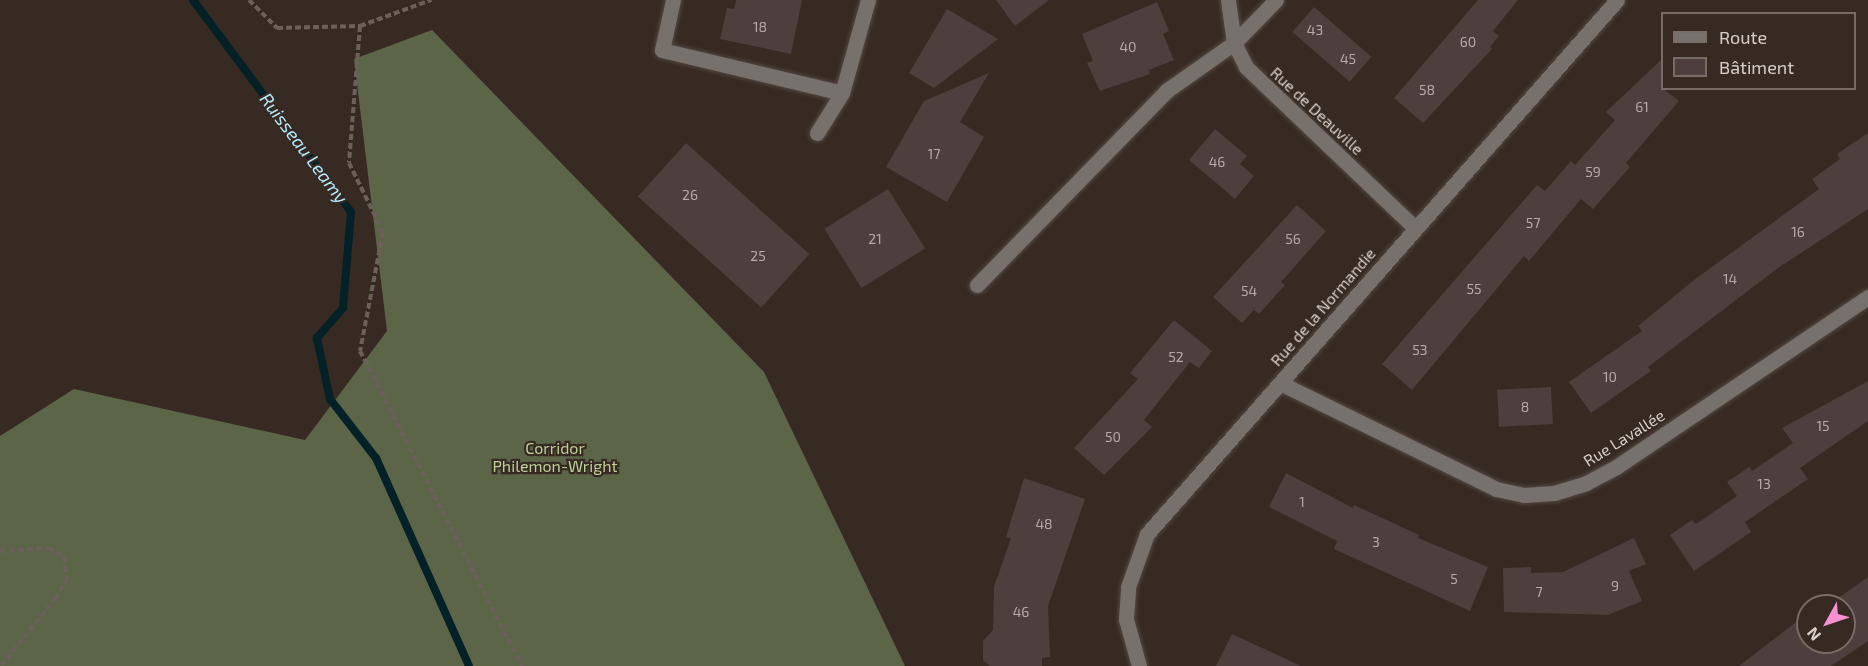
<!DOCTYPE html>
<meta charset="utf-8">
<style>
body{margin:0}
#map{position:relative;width:1868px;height:666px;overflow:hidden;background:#362a23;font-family:"Exo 2",sans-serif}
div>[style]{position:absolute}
.forest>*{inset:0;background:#5c6548}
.stream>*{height:8px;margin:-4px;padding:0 4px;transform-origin:4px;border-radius:4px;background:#042128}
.building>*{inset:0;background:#4e3e3d;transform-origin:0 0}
.path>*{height:4px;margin-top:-2px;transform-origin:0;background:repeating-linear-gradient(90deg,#6b605a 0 6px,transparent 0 9px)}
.roads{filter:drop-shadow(0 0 2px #534841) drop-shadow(0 0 2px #534841)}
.minor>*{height:15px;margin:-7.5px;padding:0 7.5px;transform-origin:7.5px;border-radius:7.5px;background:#77716d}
span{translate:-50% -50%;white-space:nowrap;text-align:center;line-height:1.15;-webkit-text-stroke:4.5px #362a23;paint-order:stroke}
.number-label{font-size:14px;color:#b6aba8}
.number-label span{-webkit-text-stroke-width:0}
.street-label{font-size:16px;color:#d8cfcb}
.park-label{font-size:16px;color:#bdce97}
.water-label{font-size:18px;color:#b4ebfc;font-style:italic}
.legend{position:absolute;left:1661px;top:12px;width:195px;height:78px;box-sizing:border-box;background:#362a23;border:2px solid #776c66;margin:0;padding:8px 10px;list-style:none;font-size:18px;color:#d8cfcb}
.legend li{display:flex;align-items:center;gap:12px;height:30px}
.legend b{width:30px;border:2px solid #776c66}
.north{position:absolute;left:1796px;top:594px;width:60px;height:60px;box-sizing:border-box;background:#362a23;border:2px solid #776c66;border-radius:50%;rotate:230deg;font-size:16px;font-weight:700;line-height:24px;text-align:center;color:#d8cfcb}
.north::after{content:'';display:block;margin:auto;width:21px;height:27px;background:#f591d2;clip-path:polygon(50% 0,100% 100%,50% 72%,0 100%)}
</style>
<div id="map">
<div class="forest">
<div style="clip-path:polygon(432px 30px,764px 372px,905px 666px,0 666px,0 436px,74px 389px,305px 440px,387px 331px,354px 59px)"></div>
</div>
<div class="stream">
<div style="left:193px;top:0;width:264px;rotate:53.3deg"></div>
<div style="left:351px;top:212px;width:96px;rotate:94.8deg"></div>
<div style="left:343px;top:308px;width:40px;rotate:131deg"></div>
<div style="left:317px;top:338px;width:62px;rotate:78deg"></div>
<div style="left:330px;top:399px;width:75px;rotate:52.1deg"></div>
<div style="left:376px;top:458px;width:228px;rotate:65.9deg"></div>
</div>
<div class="building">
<div style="clip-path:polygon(736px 0,802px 0,791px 54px,720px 39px,727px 8px,734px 9px)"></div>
<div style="clip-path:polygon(996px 0,1049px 0,1015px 26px)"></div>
<div style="clip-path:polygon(1478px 0,1518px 0,1493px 31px,1499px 36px,1490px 47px,1492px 49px,1423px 123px,1394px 98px)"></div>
<div style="clip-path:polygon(1157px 2px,1169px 31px,1163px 34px,1174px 60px,1149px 70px,1150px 74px,1100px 91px,1087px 63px,1093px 61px,1082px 34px)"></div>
<div style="left:1314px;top:7px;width:76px;height:33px;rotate:41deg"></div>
<div style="clip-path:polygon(947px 9px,998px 39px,934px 88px,909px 73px)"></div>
<div style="clip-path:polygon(1662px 59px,1662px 88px,1679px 101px,1626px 163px,1630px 167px,1593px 209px,1581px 199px,1529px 261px,1524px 256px,1412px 390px,1382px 364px,1537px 185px,1545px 191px,1571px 161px,1575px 165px,1615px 120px,1606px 112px)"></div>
<div style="clip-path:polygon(989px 73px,960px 122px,984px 137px,947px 202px,886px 167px,924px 101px)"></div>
<div style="clip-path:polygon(1215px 129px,1247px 156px,1240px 164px,1254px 176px,1235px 199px,1189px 160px)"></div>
<div style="clip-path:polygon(1868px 133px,1868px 209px,1778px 268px,1648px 367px,1651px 371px,1591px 413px,1569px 382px,1642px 331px,1638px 326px,1694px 280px,1819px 189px,1812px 179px,1840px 159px,1837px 154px)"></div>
<div style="left:686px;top:143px;width:166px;height:72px;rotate:42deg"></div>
<div style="left:888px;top:189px;width:70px;height:75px;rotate:58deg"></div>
<div style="clip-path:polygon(1297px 205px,1326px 231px,1281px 282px,1285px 285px,1259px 314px,1254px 310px,1242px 323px,1213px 297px)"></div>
<div style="clip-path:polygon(1174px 320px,1212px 351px,1199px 368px,1190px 362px,1144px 420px,1152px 427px,1104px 475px,1074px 448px,1138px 379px,1130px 373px)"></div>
<div style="clip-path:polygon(1868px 381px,1868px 421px,1800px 468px,1808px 479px,1745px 522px,1751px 532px,1694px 571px,1670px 535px,1692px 520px,1696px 524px,1737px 496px,1727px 482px,1749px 467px,1752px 471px,1793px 443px,1782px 428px)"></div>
<div style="left:1551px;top:387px;width:37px;height:54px;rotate:87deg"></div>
<div style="clip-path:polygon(1286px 473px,1353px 508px,1354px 505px,1419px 535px,1418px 538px,1488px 567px,1470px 611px,1334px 549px,1337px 541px,1269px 507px)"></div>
<div style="clip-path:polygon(1024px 478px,1085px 499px,1048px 606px,1050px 657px,1042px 658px,1042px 666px,990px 666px,983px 660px,983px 641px,993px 630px,994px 587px,1011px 538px,1006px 537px)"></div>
<div style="clip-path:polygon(1634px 538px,1646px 564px,1629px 571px,1642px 601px,1608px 615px,1504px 612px,1503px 568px,1531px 567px,1531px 573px,1563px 572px)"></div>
<div style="clip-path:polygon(1868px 577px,1868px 641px,1831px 666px,1739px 666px,1808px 613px,1808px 642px,1844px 642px,1844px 606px,1818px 606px,1828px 599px,1831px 603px)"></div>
<div style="clip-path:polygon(1232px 634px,1301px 666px,1216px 666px)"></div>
</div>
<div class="path">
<div style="left:249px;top:0;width:40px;rotate:45deg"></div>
<div style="left:277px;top:28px;width:83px;rotate:-1.4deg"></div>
<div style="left:360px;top:26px;width:76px;rotate:-20.1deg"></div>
<div style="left:360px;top:26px;width:137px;rotate:94.6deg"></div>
<div style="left:349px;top:163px;width:77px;rotate:63.8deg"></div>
<div style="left:383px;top:232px;width:121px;rotate:100.9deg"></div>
<div style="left:360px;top:351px;width:354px;rotate:62.8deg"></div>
<div style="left:0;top:551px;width:48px;rotate:-3.6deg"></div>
<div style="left:48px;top:548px;width:18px;rotate:29deg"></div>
<div style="left:64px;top:557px;width:21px;rotate:82deg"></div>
<div style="left:67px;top:578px;width:23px;rotate:119deg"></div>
<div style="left:56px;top:598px;width:87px;rotate:129deg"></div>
</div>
<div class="roads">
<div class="minor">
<div style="left:673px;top:0;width:51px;rotate:102.4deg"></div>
<div style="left:662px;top:50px;width:185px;rotate:13.4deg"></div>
<div style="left:1228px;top:0;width:43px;rotate:82.1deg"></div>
<div style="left:1234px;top:43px;width:27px;rotate:63deg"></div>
<div style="left:1246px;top:67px;width:233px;rotate:43.6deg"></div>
<div style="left:817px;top:133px;width:47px;rotate:-58deg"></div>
<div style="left:842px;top:93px;width:97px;rotate:-74.4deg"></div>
<div style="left:977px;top:285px;width:271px;rotate:-45.7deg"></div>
<div style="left:1166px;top:91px;width:83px;rotate:-35.2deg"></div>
<div style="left:1234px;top:43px;width:60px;rotate:-45.7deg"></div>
<div style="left:1280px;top:383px;width:241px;rotate:26.1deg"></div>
<div style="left:1496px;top:489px;width:29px;rotate:12deg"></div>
<div style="left:1524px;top:495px;width:30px;rotate:-4deg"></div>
<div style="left:1554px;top:493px;width:34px;rotate:-17deg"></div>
<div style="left:1586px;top:483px;width:34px;rotate:-28deg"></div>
<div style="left:1616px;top:467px;width:304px;rotate:-34deg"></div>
<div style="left:1139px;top:666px;width:49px;rotate:-105.5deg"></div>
<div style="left:1126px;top:619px;width:32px;rotate:-86deg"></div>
<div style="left:1128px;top:587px;width:56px;rotate:-70.3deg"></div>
<div style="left:1147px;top:534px;width:711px;rotate:-48.65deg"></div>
</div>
</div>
<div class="number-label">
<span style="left:760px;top:27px">18</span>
<span style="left:1315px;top:30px">43</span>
<span style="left:1468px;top:42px">60</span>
<span style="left:1128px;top:47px">40</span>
<span style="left:1348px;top:59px">45</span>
<span style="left:1427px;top:90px">58</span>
<span style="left:1642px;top:107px">61</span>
<span style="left:934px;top:154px">17</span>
<span style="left:1217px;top:162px">46</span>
<span style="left:1593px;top:172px">59</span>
<span style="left:690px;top:195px">26</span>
<span style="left:1533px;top:223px">57</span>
<span style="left:1798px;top:232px">16</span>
<span style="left:875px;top:239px">21</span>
<span style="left:1293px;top:239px">56</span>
<span style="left:758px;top:256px">25</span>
<span style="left:1730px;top:279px">14</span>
<span style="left:1474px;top:289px">55</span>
<span style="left:1249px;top:291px">54</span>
<span style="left:1420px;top:350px">53</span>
<span style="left:1176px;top:357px">52</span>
<span style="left:1610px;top:377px">10</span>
<span style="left:1525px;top:407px">8</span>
<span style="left:1823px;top:426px">15</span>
<span style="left:1113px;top:437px">50</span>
<span style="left:1764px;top:484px">13</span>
<span style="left:1302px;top:502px">1</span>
<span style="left:1044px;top:524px">48</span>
<span style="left:1376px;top:542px">3</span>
<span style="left:1454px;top:579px">5</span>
<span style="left:1615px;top:586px">9</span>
<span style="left:1539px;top:592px">7</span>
<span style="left:1021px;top:612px">46</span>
</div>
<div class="street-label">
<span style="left:1317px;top:111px;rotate:43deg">Rue de Deauville</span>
<span style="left:1323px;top:307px;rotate:-49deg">Rue de la Normandie</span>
<span style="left:1624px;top:438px;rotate:-32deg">Rue Lavallée</span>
</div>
<div class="park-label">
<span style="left:555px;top:457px">Corridor<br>Philemon-Wright</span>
</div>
<div class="water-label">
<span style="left:304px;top:148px;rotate:53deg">Ruisseau Leamy</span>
</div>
<ul class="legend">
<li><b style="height:8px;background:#77716d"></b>Route</li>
<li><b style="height:16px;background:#4e3e3d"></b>Bâtiment</li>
</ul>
<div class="north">N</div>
</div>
